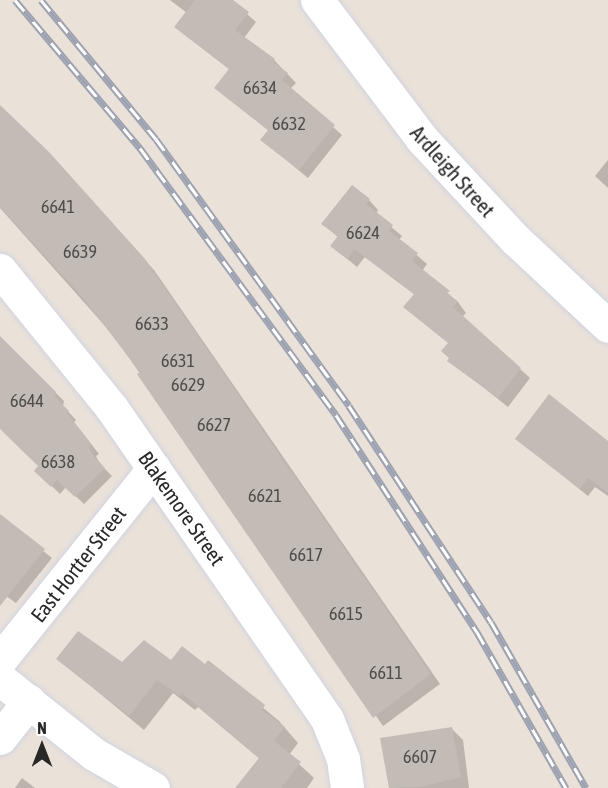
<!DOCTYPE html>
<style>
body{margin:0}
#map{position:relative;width:608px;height:788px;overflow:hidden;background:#eae1d9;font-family:"Asap Condensed",sans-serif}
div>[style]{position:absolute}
.shadow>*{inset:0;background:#0003}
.building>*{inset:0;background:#c2bbb6}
.roads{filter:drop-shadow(0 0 2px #cfd4e0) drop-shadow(0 0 2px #cfd4e0)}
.minor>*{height:33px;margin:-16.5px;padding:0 16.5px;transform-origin:16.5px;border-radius:16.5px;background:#fff}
.rail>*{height:7px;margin-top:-3.5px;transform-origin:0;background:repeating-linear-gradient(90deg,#fff 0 14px,#9da2b1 0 28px);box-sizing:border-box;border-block:2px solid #9da2b1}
span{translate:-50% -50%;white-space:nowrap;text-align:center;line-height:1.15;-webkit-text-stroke:5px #fff;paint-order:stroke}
.number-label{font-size:18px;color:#4e4d4c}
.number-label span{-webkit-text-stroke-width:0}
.street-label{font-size:21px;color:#282828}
.north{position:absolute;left:12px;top:716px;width:60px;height:60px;-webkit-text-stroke:4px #fff;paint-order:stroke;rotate:0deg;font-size:16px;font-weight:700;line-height:24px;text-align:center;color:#282828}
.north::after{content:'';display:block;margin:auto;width:21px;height:27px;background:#282828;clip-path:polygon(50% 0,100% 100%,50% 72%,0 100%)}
</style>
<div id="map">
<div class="shadow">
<div style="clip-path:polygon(170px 0,231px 0,256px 22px,244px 38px,274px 60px,296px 83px,290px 89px,342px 135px,308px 178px,262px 140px,269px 131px,216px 88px,230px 70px,176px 27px,187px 13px)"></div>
<div style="clip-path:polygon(0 109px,58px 164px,154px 270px,440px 684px,383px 726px,114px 336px,0 208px)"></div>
<div style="clip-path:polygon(608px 160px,608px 188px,595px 176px)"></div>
<div style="clip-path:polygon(369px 200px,378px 210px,376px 214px,402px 236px,399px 240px,427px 264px,422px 271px,458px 302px,466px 313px,462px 317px,530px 378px,508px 407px,449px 360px,449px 344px,415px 295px,365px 257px,357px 267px,332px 246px,339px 238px,323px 224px)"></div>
<div style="clip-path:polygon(0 338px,64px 401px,63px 406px,76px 420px,74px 422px,99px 454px,96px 456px,100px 464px,112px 476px,84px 504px,66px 487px,60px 494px,36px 471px,40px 466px,0 425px)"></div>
<div style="clip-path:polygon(517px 439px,608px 445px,608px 496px,595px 487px,588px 496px)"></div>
<div style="clip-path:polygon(0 516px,52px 558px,16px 603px,6px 596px,0 598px)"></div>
<div style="clip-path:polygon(58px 659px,122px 664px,205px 666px,208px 662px,279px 721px,298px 743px,289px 755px,314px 778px,307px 788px,237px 788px,260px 759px,198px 707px,195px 710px,173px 693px,144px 730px)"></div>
<div style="clip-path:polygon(451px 728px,463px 740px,469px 788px,390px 788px,382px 739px)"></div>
<div style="clip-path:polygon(22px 778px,35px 788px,15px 788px)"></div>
</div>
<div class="building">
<div style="clip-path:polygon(195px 0,233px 0,249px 12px,235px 30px,275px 59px,273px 62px,288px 73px,282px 80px,335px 125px,299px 170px,260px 140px,268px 130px,214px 88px,229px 69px,174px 27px)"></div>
<div style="clip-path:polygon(0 105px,49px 152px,145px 259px,431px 674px,373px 718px,137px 374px,140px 372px,84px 299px,0 207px)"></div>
<div style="clip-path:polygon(352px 185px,370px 199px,366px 204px,393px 225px,389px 231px,418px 253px,412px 261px,450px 291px,447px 293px,458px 302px,453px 307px,521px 368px,498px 398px,447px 361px,449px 358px,441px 351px,448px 343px,403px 307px,414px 294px,354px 249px,347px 259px,330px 246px,338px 236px,321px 224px)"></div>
<div style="clip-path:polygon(0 336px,56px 392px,55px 397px,69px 411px,67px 413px,92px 445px,89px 447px,93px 455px,105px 468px,75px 497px,57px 480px,51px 487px,34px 471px,38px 466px,0 429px)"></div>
<div style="clip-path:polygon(549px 394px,608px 441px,608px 493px,588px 478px,580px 489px,515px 439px)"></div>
<div style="clip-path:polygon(0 514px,45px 549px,0 606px)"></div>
<div style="clip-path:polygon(78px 631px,122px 662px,144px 640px,171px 660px,182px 646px,205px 664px,208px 660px,265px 705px,262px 710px,285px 727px,274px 741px,301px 762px,281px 788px,235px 788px,259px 758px,182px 693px,180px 696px,157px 680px,129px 716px,56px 659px)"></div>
<div style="clip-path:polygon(452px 727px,461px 777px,420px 787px,389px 788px,380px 738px)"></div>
</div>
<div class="roads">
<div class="minor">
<div style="left:317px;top:0;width:174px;rotate:52.9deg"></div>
<div style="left:422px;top:139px;width:137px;rotate:47.1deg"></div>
<div style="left:515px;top:239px;width:127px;rotate:43.1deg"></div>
<div style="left:0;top:270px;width:176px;rotate:51deg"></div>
<div style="left:111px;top:407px;width:379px;rotate:55.3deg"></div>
<div style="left:327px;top:719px;width:43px;rotate:68.2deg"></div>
<div style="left:343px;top:759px;width:29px;rotate:82deg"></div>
<div style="left:0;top:660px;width:246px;rotate:-51.3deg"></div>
<div style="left:0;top:679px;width:120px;rotate:38.6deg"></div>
<div style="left:94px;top:754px;width:68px;rotate:30deg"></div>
<div style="left:0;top:738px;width:47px;rotate:-51.9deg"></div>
</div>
</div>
<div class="rail">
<div style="left:15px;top:0;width:194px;rotate:49.8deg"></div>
<div style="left:140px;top:148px;width:331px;rotate:53.7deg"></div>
<div style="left:336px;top:415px;width:259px;rotate:57deg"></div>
<div style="left:477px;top:632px;width:180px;rotate:60.3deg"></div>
<div style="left:41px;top:0;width:180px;rotate:50.4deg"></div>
<div style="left:156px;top:139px;width:329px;rotate:54.1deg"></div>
<div style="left:349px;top:406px;width:258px;rotate:56.7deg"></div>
<div style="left:491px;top:622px;width:191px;rotate:60.2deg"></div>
</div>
<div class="number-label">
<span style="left:260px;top:88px">6634</span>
<span style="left:289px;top:124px">6632</span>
<span style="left:58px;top:207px">6641</span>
<span style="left:363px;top:233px">6624</span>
<span style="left:80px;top:252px">6639</span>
<span style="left:152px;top:324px">6633</span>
<span style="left:178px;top:361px">6631</span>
<span style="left:188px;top:385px">6629</span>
<span style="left:27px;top:401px">6644</span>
<span style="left:214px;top:425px">6627</span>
<span style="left:58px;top:462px">6638</span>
<span style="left:265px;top:496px">6621</span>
<span style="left:306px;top:555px">6617</span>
<span style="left:346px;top:614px">6615</span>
<span style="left:386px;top:673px">6611</span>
<span style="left:420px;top:757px">6607</span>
</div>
<div class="street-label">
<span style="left:453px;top:171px;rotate:48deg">Ardleigh Street</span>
<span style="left:182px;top:508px;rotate:55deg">Blakemore Street</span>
<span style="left:78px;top:564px;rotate:-52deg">East Hortter Street</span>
</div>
<div class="north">N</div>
</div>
